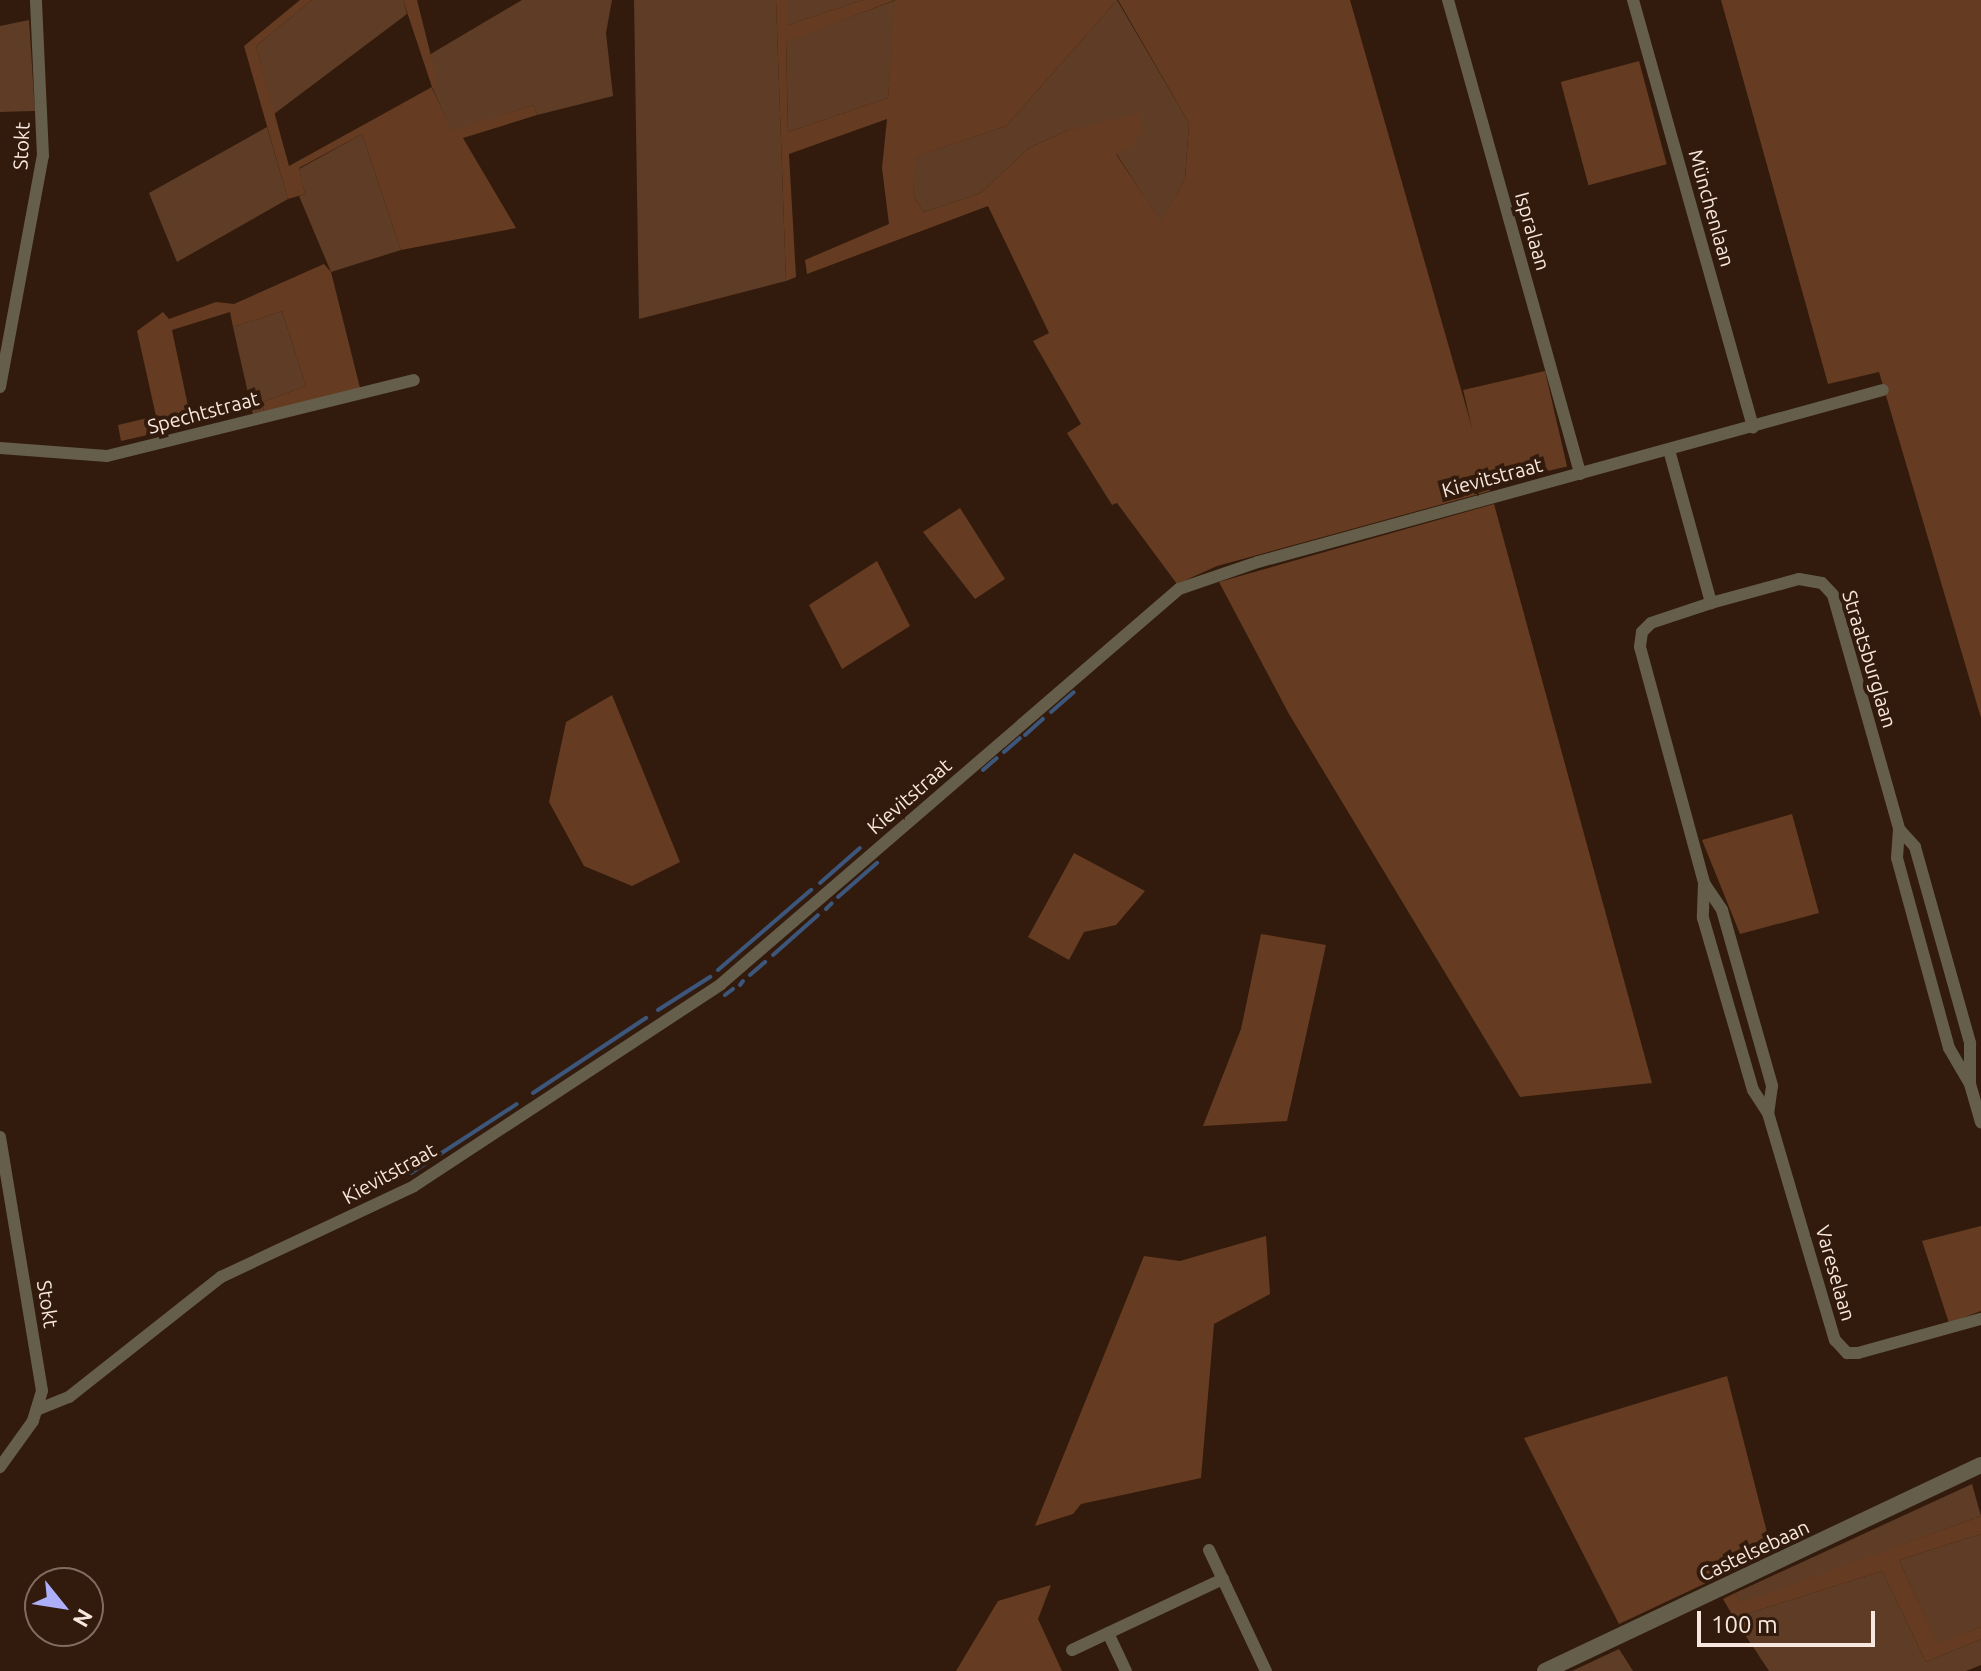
<!DOCTYPE html>
<meta charset="utf-8">
<style>
body{margin:0}
#map{position:relative;width:1981px;height:1671px;overflow:hidden;background:#321b0c;font-family:Ubuntu,sans-serif}
div>[style]{position:absolute}
.green>*{inset:0;background:#5f3c25}
.forest>*{inset:0;background:#653c21;transform-origin:0 0}
.stream>*{height:4px;margin:-2px;padding:0 2px;transform-origin:2px;border-radius:2px;background:#3c567c}
.minor>*{height:12px;margin:-6px;padding:0 6px;transform-origin:6px;border-radius:6px;background:#645e4a}
.tertiary>*{height:16px;margin:-8px;padding:0 8px;transform-origin:8px;border-radius:8px;background:#645e4a}
span{translate:-50% -50%;white-space:nowrap;text-align:center;line-height:1.15;-webkit-text-stroke:8px #321b0c;paint-order:stroke}
.street-label{font-size:20px;color:#f8e7de}
.north{position:absolute;left:24px;top:1567px;width:80px;height:80px;box-sizing:border-box;background:#321b0c;border:2px solid #816d60;border-radius:50%;rotate:120deg;font-size:22px;font-weight:700;line-height:32px;text-align:center;color:#f8e7de}
.north::after{content:'';display:block;margin:auto;width:28px;height:36px;background:#adaffb;clip-path:polygon(50% 0,100% 100%,50% 72%,0 100%)}
.scale{position:absolute;left:1697px;top:1611px;width:178px;height:36px;box-sizing:border-box;border:4px solid #f8e7de;border-top:0;padding-left:10px;font-size:24px;line-height:28px;white-space:nowrap;color:#f8e7de;-webkit-text-stroke:6px #321b0c;paint-order:stroke}
</style>
<div id="map">
<div class="green">
<div style="clip-path:polygon(312px 0,403px 0,407px 14px,274px 114px,256px 46px)"></div>
<div style="clip-path:polygon(522px 0,612px 0,606px 33px,613px 96px,537px 115px,534px 105px,452px 132px,432px 87px,429px 55px)"></div>
<div style="clip-path:polygon(634px 0,776px 0,786px 281px,639px 319px)"></div>
<div style="clip-path:polygon(788px 0,863px 0,788px 25px)"></div>
<div style="clip-path:polygon(896px 0,888px 98px,788px 132px,786px 41px)"></div>
<div style="clip-path:polygon(1117px 0,1189px 123px,1185px 179px,1161px 223px,1098px 125px,1066px 131px,1029px 148px,981px 193px,924px 212px,913px 196px,914px 157px,1006px 126px)"></div>
<div style="clip-path:polygon(29px 20px,35px 111px,0 112px,0 26px)"></div>
<div style="clip-path:polygon(267px 127px,288px 199px,177px 262px,149px 193px)"></div>
<div style="clip-path:polygon(362px 134px,401px 250px,331px 272px,299px 196px,305px 194px,299px 169px)"></div>
<div style="clip-path:polygon(282px 311px,306px 386px,263px 402px,264px 413px,253px 415px,233px 327px)"></div>
<div style="clip-path:polygon(1972px 1484px,1981px 1516px,1741px 1604px,1735px 1593px)"></div>
<div style="clip-path:polygon(1981px 1534px,1981px 1627px,1937px 1644px,1899px 1560px)"></div>
<div style="clip-path:polygon(1882px 1571px,1926px 1662px,1981px 1639px,1981px 1665px,1966px 1671px,1769px 1671px,1734px 1618px)"></div>
<div style="clip-path:polygon(1619px 1649px,1633px 1671px,1572px 1671px)"></div>
</div>
<div class="forest">
<div style="clip-path:polygon(300px 0,312px 0,256px 46px,289px 166px,432px 87px,403px 0,417px 0,438px 84px,432px 88px,452px 131px,534px 105px,537px 115px,463px 138px,516px 228px,401px 250px,362px 134px,299px 168px,305px 194px,288px 199px,244px 46px)"></div>
<div style="clip-path:polygon(evenodd,776px 0,788px 0,788px 25px,863px 0,1117px 0,1006px 126px,915px 157px,913px 196px,924px 212px,981px 193px,1029px 148px,1066px 131px,1138px 113px,1143px 130px,1132px 147px,1116px 154px,1161px 222px,1185px 179px,1189px 123px,1118px 0,1350px 0,1490px 491px,1217px 566px,1177px 584px,1117px 503px,1112px 505px,1067px 433px,1081px 424px,1033px 341px,1049px 333px,988px 206px,807px 274px,805px 260px,889px 224px,882px 168px,887px 119px,789px 154px,796px 277px,786px 281px,776px 0,895px 0,888px 98px,788px 132px,786px 42px,895px 0)"></div>
<div style="clip-path:polygon(1721px 0,1981px 0,1981px 718px,1879px 372px,1828px 384px)"></div>
<div style="left:1639px;top:61px;width:107px;height:81px;rotate:75deg"></div>
<div style="clip-path:polygon(324px 264px,331px 272px,360px 388px,264px 413px,263px 402px,306px 386px,282px 311px,233px 327px,230px 312px,172px 330px,192px 425px,121px 441px,118px 425px,156px 416px,137px 331px,163px 312px,169px 319px,216px 302px,234px 304px)"></div>
<div style="left:1545px;top:371px;width:98px;height:84px;rotate:77deg"></div>
<div style="clip-path:polygon(1494px 504px,1652px 1083px,1520px 1097px,1289px 714px,1219px 582px)"></div>
<div style="clip-path:polygon(960px 508px,1005px 579px,975px 599px,923px 532px)"></div>
<div style="clip-path:polygon(877px 561px,910px 626px,842px 669px,809px 605px)"></div>
<div style="clip-path:polygon(612px 695px,680px 862px,632px 886px,584px 866px,549px 802px,566px 722px)"></div>
<div style="clip-path:polygon(1792px 814px,1819px 913px,1740px 934px,1702px 840px)"></div>
<div style="clip-path:polygon(1074px 853px,1145px 891px,1116px 925px,1084px 932px,1069px 960px,1028px 937px)"></div>
<div style="clip-path:polygon(1261px 934px,1326px 945px,1287px 1121px,1203px 1126px,1241px 1029px)"></div>
<div style="clip-path:polygon(1981px 1226px,1981px 1311px,1949px 1323px,1922px 1241px)"></div>
<div style="clip-path:polygon(1266px 1236px,1270px 1294px,1214px 1324px,1201px 1478px,1081px 1504px,1073px 1514px,1035px 1526px,1144px 1256px,1180px 1261px)"></div>
<div style="clip-path:polygon(1727px 1376px,1772px 1552px,1619px 1624px,1524px 1438px)"></div>
<div style="clip-path:polygon(1981px 1516px,1981px 1534px,1899px 1560px,1937px 1643px,1981px 1627px,1981px 1639px,1926px 1662px,1882px 1571px,1734px 1618px,1723px 1599px,1735px 1593px,1741px 1603px)"></div>
<div style="clip-path:polygon(1051px 1585px,1038px 1619px,1062px 1671px,956px 1671px,998px 1601px)"></div>
</div>
<div class="stream">
<div style="left:1051px;top:712px;width:30px;rotate:-41deg"></div>
<div style="left:1025px;top:735px;width:24px;rotate:-42deg"></div>
<div style="left:1004px;top:752px;width:21px;rotate:-41deg"></div>
<div style="left:983px;top:770px;width:18px;rotate:-41deg"></div>
<div style="left:820px;top:883px;width:53px;rotate:-41.2deg"></div>
<div style="left:838px;top:897px;width:52px;rotate:-41.1deg"></div>
<div style="left:826px;top:909px;width:8px;rotate:-45deg"></div>
<div style="left:773px;top:955px;width:60px;rotate:-41.6deg"></div>
<div style="left:718px;top:970px;width:123px;rotate:-40.7deg"></div>
<div style="left:750px;top:975px;width:20px;rotate:-41deg"></div>
<div style="left:740px;top:985px;width:5px;rotate:-53deg"></div>
<div style="left:725px;top:995px;width:10px;rotate:-37deg"></div>
<div style="left:658px;top:1010px;width:62px;rotate:-32.4deg"></div>
<div style="left:533px;top:1093px;width:136px;rotate:-33.6deg"></div>
<div style="left:411px;top:1173px;width:126px;rotate:-33.1deg"></div>
</div>
<div class="minor">
<div style="left:1448px;top:0;width:492px;rotate:74.4deg"></div>
<div style="left:1633px;top:0;width:444px;rotate:74.3deg"></div>
<div style="left:0;top:387px;width:235px;rotate:-79.5deg"></div>
<div style="left:43px;top:156px;width:156px;rotate:-92.6deg"></div>
<div style="left:0;top:448px;width:107px;rotate:4.3deg"></div>
<div style="left:107px;top:456px;width:316px;rotate:-13.9deg"></div>
<div style="left:1669px;top:450px;width:159px;rotate:74.6deg"></div>
<div style="left:1711px;top:603px;width:91px;rotate:-15.3deg"></div>
<div style="left:1799px;top:579px;width:23px;rotate:10deg"></div>
<div style="left:1822px;top:583px;width:16px;rotate:47deg"></div>
<div style="left:1833px;top:595px;width:243px;rotate:74.2deg"></div>
<div style="left:1899px;top:829px;width:29px;rotate:94deg"></div>
<div style="left:1897px;top:858px;width:197px;rotate:74.7deg"></div>
<div style="left:1949px;top:1048px;width:42px;rotate:59.7deg"></div>
<div style="left:1970px;top:1084px;width:40px;rotate:74deg"></div>
<div style="left:1711px;top:603px;width:63px;rotate:161.6deg"></div>
<div style="left:1651px;top:623px;width:13px;rotate:135deg"></div>
<div style="left:1642px;top:632px;width:15px;rotate:98deg"></div>
<div style="left:1640px;top:647px;width:245px;rotate:74.8deg"></div>
<div style="left:1704px;top:883px;width:35px;rotate:92deg"></div>
<div style="left:1703px;top:918px;width:179px;rotate:73.8deg"></div>
<div style="left:1753px;top:1090px;width:27px;rotate:57deg"></div>
<div style="left:1768px;top:1113px;width:237px;rotate:73.6deg"></div>
<div style="left:1835px;top:1340px;width:18px;rotate:47deg"></div>
<div style="left:1847px;top:1353px;width:11px"></div>
<div style="left:1858px;top:1353px;width:128px;rotate:-15.5deg"></div>
<div style="left:1899px;top:829px;width:24px;rotate:48deg"></div>
<div style="left:1915px;top:847px;width:204px;rotate:74.3deg"></div>
<div style="left:1970px;top:1043px;width:38px;rotate:90deg"></div>
<div style="left:1704px;top:883px;width:32px;rotate:56deg"></div>
<div style="left:1722px;top:910px;width:183px;rotate:74.1deg"></div>
<div style="left:1772px;top:1086px;width:27px;rotate:98deg"></div>
<div style="left:0;top:1137px;width:257px;rotate:80.6deg"></div>
<div style="left:42px;top:1391px;width:31px;rotate:107deg"></div>
<div style="left:33px;top:1421px;width:57px;rotate:125.7deg"></div>
<div style="left:39px;top:1409px;width:32px;rotate:-22deg"></div>
<div style="left:69px;top:1397px;width:194px;rotate:-38.3deg"></div>
<div style="left:221px;top:1277px;width:213px;rotate:-25.2deg"></div>
<div style="left:414px;top:1186px;width:367px;rotate:-33.3deg"></div>
<div style="left:721px;top:984px;width:605px;rotate:-40.78deg"></div>
<div style="left:1179px;top:589px;width:83px;rotate:-18.9deg"></div>
<div style="left:1258px;top:562px;width:648px;rotate:-15.39deg"></div>
<div style="left:1209px;top:1550px;width:134px;rotate:64.8deg"></div>
<div style="left:1108px;top:1633px;width:42px;rotate:64.7deg"></div>
<div style="left:1072px;top:1650px;width:167px;rotate:-25.2deg"></div>
</div>
<div class="tertiary">
<div style="left:1545px;top:1671px;width:482px;rotate:-25.3deg"></div>
</div>
<div class="street-label">
<span style="left:21px;top:146px;rotate:-87deg">Stokt</span>
<span style="left:1712px;top:208px;rotate:74deg">Münchenlaan</span>
<span style="left:1533px;top:231px;rotate:74deg">Ispralaan</span>
<span style="left:203px;top:412px;rotate:-15deg">Spechtstraat</span>
<span style="left:1492px;top:477px;rotate:-15deg">Kievitstraat</span>
<span style="left:1870px;top:659px;rotate:73deg">Straatsburglaan</span>
<span style="left:909px;top:796px;rotate:-41deg">Kievitstraat</span>
<span style="left:389px;top:1173px;rotate:-29deg">Kievitstraat</span>
<span style="left:1836px;top:1273px;rotate:74deg">Vareselaan</span>
<span style="left:48px;top:1304px;rotate:81deg">Stokt</span>
<span style="left:1754px;top:1550px;rotate:-25deg">Castelsebaan</span>
</div>
<div class="north">N</div>
<div class="scale">100 m</div>
</div>
